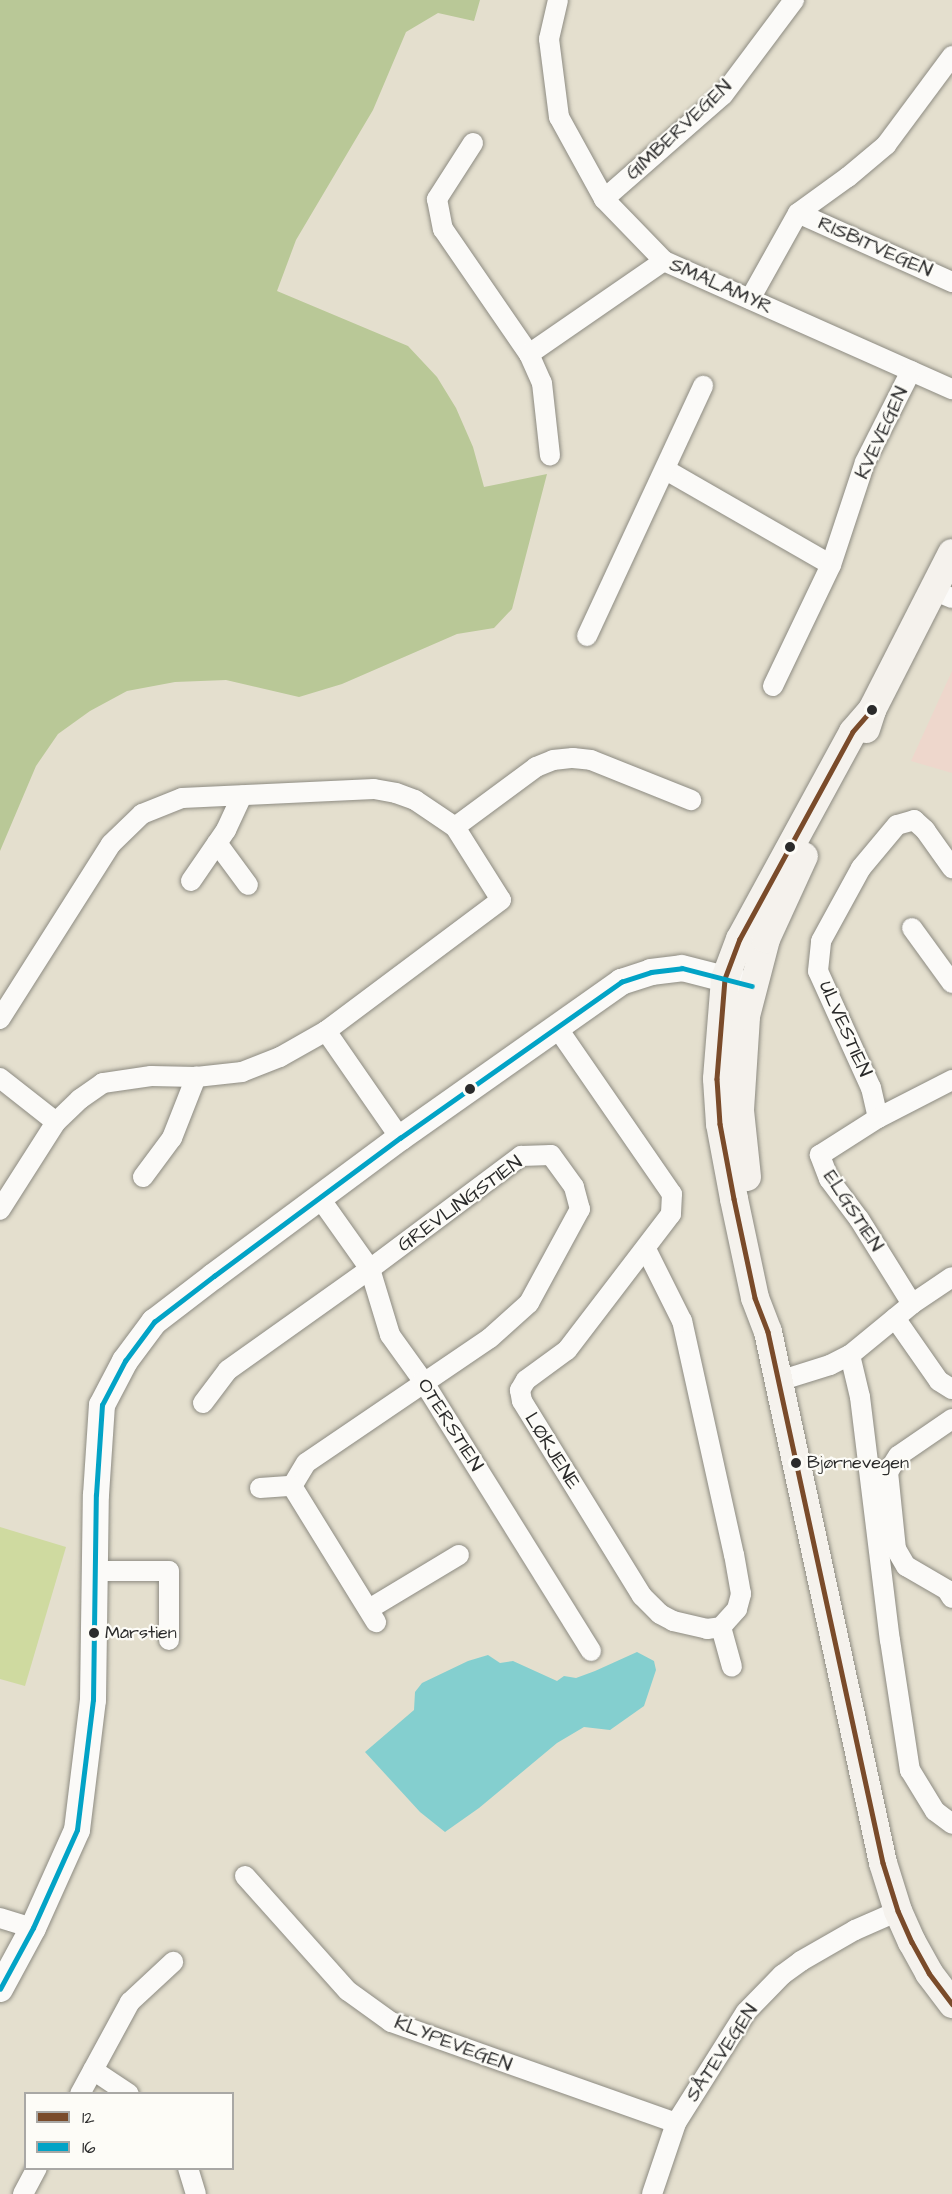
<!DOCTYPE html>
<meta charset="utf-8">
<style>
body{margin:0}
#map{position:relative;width:952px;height:2194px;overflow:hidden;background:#e4dfce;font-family:"Architects Daughter",sans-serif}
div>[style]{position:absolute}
.built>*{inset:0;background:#eed7cc}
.green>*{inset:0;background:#cfdaa0}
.forest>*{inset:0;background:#b9c897}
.water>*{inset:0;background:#84cfcf}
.roads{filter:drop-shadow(0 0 2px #8d8b82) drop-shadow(0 0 2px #8d8b82)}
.minor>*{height:20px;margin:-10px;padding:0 10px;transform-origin:10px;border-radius:10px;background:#fbfaf8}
.tertiary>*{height:26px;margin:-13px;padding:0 13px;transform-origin:13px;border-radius:13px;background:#fbfaf8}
.secondary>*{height:28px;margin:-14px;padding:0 14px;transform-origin:14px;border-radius:14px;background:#f5f2ed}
.bus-1>*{height:4.5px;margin:-2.25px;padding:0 2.25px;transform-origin:2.25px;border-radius:2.25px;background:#7a4b2a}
.bus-2>*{height:4.5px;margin:-2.25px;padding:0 2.25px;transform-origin:2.25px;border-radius:2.25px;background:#02a3c6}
.dots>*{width:16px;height:16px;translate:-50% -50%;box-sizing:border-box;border:3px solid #fdfcf7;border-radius:50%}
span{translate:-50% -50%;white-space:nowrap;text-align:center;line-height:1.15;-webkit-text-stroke:4.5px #fdfcf7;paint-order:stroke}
.bus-label{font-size:18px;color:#2b2b2b}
.left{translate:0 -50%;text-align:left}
.street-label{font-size:20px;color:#2b2b2b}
.legend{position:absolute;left:24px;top:2092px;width:210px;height:78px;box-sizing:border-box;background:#fdfcf7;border:2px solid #a9a8a5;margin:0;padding:8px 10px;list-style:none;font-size:18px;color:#2b2b2b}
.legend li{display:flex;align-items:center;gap:12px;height:30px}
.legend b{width:30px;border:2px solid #a9a8a5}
</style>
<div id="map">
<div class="built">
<div style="clip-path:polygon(952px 671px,952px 773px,911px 761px)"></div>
</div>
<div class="green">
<div style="clip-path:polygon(0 1527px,66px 1547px,25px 1686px,0 1679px)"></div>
</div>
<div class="forest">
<div style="clip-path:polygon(0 0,480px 0,474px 21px,438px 13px,406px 32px,373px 110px,296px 240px,277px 291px,408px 346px,437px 377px,456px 408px,473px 447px,484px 487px,547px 474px,512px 609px,494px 628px,457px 634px,342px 684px,299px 697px,226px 680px,175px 682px,127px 691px,90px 711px,58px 734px,36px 766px,0 851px)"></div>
</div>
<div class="water">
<div style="clip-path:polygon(637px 1652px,654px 1661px,656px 1670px,644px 1706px,610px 1730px,584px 1727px,557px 1743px,479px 1808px,445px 1832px,420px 1812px,365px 1752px,414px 1710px,415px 1692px,422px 1683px,468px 1661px,488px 1655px,500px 1663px,513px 1661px,557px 1681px,564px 1676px,576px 1678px,595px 1671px)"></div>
</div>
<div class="roads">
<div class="minor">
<div style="left:558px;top:0;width:40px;rotate:103deg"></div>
<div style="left:549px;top:39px;width:79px;rotate:82.7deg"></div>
<div style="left:559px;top:117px;width:94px;rotate:61.2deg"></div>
<div style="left:604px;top:199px;width:86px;rotate:45.9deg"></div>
<div style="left:664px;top:261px;width:315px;rotate:24deg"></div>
<div style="left:473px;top:143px;width:67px;rotate:122.7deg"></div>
<div style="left:437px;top:199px;width:31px;rotate:79deg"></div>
<div style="left:443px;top:229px;width:152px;rotate:55.5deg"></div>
<div style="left:529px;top:354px;width:164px;rotate:-34.6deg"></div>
<div style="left:604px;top:199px;width:158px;rotate:-41.2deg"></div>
<div style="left:723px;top:95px;width:119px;rotate:-53.2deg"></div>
<div style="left:798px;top:213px;width:169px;rotate:24.1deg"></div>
<div style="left:750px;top:299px;width:98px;rotate:-60.8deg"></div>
<div style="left:798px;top:213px;width:62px;rotate:-35.8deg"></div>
<div style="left:848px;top:177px;width:50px;rotate:-40.1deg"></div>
<div style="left:886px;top:145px;width:111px;rotate:-53.4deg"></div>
<div style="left:529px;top:354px;width:32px;rotate:66deg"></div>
<div style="left:542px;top:383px;width:73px;rotate:83.7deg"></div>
<div style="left:666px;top:470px;width:190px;rotate:29.9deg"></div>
<div style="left:933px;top:590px;width:21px;rotate:23deg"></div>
<div style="left:587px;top:636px;width:276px;rotate:-65.1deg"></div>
<div style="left:773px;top:686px;width:134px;rotate:-64.4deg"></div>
<div style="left:831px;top:565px;width:108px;rotate:-71.7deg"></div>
<div style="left:865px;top:462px;width:102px;rotate:-63.2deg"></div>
<div style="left:455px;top:827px;width:101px;rotate:-36.5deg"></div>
<div style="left:536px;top:767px;width:18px;rotate:-22deg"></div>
<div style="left:553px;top:760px;width:20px;rotate:-6deg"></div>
<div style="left:573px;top:758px;width:18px;rotate:6deg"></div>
<div style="left:591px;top:760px;width:108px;rotate:21.8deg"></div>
<div style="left:217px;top:843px;width:52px;rotate:53.6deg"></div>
<div style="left:191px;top:881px;width:62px;rotate:-55.5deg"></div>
<div style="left:226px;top:830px;width:38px;rotate:-65deg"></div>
<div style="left:912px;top:928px;width:68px;rotate:54deg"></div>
<div style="left:0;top:1019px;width:207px;rotate:-57.6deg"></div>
<div style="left:111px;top:844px;width:43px;rotate:-44.1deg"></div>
<div style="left:142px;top:814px;width:43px;rotate:-21.8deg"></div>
<div style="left:182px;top:798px;width:192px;rotate:-2.7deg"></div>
<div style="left:374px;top:789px;width:22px;rotate:10deg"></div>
<div style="left:396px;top:793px;width:20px;rotate:20deg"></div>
<div style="left:415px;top:800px;width:48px;rotate:34deg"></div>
<div style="left:455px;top:827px;width:86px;rotate:57.8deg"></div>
<div style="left:501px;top:900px;width:219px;rotate:143.2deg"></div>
<div style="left:326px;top:1031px;width:53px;rotate:150.5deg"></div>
<div style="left:280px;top:1057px;width:41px;rotate:158.5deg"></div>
<div style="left:242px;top:1072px;width:46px;rotate:173.8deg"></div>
<div style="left:196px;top:1077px;width:45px;rotate:-178.7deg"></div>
<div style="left:151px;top:1076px;width:49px;rotate:171.7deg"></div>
<div style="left:103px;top:1083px;width:28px;rotate:145deg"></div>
<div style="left:80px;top:1099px;width:33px;rotate:136deg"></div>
<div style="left:56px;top:1122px;width:104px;rotate:122.5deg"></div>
<div style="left:556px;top:1026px;width:204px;rotate:55.4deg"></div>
<div style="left:672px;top:1194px;width:20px;rotate:93deg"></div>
<div style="left:671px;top:1214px;width:171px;rotate:127.4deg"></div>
<div style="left:567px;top:1350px;width:51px;rotate:143.8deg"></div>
<div style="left:526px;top:1380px;width:12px;rotate:121deg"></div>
<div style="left:520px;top:1390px;width:11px;rotate:80deg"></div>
<div style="left:522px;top:1401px;width:229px;rotate:58.4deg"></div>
<div style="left:642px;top:1596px;width:25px;rotate:45deg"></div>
<div style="left:660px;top:1614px;width:15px;rotate:28deg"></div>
<div style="left:673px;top:1621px;width:35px;rotate:13deg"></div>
<div style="left:707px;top:1629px;width:14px;rotate:-8deg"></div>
<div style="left:721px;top:1627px;width:24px;rotate:-48deg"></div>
<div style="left:737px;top:1609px;width:16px;rotate:-75deg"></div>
<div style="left:741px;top:1594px;width:40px;rotate:-100deg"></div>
<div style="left:734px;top:1555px;width:240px;rotate:-102.5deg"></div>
<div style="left:682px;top:1321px;width:80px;rotate:-116.6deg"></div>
<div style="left:326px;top:1031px;width:130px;rotate:55.3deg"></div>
<div style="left:0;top:1078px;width:71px;rotate:38.2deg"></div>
<div style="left:878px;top:1118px;width:31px;rotate:-103deg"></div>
<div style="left:871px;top:1088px;width:128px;rotate:-114.4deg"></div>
<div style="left:818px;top:971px;width:30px;rotate:-84deg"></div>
<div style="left:821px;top:941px;width:83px;rotate:-61.3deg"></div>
<div style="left:861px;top:868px;width:56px;rotate:-50.1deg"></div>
<div style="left:897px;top:825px;width:18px;rotate:-16deg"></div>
<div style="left:914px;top:820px;width:15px;rotate:42deg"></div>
<div style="left:925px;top:830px;width:47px;rotate:54.6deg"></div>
<div style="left:143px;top:1177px;width:49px;rotate:-53.4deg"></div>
<div style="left:172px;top:1138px;width:66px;rotate:-68.5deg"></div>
<div style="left:319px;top:1197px;width:88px;rotate:54.7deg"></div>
<div style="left:370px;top:1269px;width:69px;rotate:73.1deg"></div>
<div style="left:390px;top:1335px;width:57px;rotate:54.3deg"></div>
<div style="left:423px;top:1381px;width:318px;rotate:58.1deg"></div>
<div style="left:912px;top:1304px;width:100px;rotate:-121.9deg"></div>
<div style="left:859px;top:1219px;width:50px;rotate:-126.9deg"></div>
<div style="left:829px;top:1179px;width:26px;rotate:-111deg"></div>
<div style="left:820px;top:1155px;width:69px;rotate:-32.5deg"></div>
<div style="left:878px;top:1118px;width:83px;rotate:-27.2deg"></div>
<div style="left:895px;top:1318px;width:77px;rotate:55.1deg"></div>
<div style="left:939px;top:1381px;width:15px;rotate:32deg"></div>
<div style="left:850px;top:1355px;width:43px;rotate:76.6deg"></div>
<div style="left:860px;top:1397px;width:245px;rotate:83deg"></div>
<div style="left:890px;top:1640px;width:132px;rotate:81.3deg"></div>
<div style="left:910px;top:1770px;width:48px;rotate:58.6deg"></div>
<div style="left:935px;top:1811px;width:21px;rotate:37deg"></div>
<div style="left:779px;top:1381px;width:53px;rotate:-17.4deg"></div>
<div style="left:830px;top:1365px;width:22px;rotate:-27deg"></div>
<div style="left:850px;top:1355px;width:80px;rotate:-39.4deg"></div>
<div style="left:912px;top:1304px;width:48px;rotate:-34deg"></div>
<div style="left:203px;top:1403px;width:41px;rotate:-52.9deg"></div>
<div style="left:228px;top:1370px;width:174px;rotate:-35.4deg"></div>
<div style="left:370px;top:1269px;width:189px;rotate:-36.8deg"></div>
<div style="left:521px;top:1156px;width:30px;rotate:-2deg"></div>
<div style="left:551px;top:1155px;width:39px;rotate:54deg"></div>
<div style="left:574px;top:1187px;width:23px;rotate:75deg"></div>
<div style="left:580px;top:1209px;width:107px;rotate:118.5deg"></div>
<div style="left:529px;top:1303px;width:52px;rotate:138.1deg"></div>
<div style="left:490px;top:1338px;width:222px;rotate:145.8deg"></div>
<div style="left:306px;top:1463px;width:27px;rotate:121deg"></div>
<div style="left:292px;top:1486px;width:160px;rotate:58.3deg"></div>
<div style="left:952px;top:1419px;width:65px;rotate:145.6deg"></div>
<div style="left:898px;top:1456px;width:19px;rotate:122deg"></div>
<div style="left:888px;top:1472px;width:77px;rotate:84.1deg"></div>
<div style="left:896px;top:1549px;width:20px;rotate:60deg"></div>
<div style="left:906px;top:1566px;width:48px;rotate:30.3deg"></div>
<div style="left:947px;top:1590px;width:9px;rotate:58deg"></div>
<div style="left:260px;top:1488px;width:32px;rotate:-4deg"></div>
<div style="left:95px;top:1571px;width:74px"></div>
<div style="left:169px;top:1571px;width:69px;rotate:90deg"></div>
<div style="left:369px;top:1609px;width:105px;rotate:-31deg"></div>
<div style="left:721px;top:1627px;width:41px;rotate:74.6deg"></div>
<div style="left:245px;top:1876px;width:154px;rotate:48.2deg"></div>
<div style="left:348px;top:1991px;width:53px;rotate:35.8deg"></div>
<div style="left:391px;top:2022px;width:302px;rotate:19.5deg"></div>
<div style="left:0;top:1918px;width:34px;rotate:17deg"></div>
<div style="left:93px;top:2070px;width:43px;rotate:33.7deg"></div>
<div style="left:80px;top:2094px;width:105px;rotate:-61.5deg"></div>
<div style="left:130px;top:2002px;width:59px;rotate:-42.9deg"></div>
<div style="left:188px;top:2168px;width:27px;rotate:73deg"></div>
<div style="left:23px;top:2194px;width:30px;rotate:-62deg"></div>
<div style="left:652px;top:2194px;width:75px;rotate:-71.3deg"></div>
<div style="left:676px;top:2123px;width:131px;rotate:-57.8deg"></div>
<div style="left:746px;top:2012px;width:52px;rotate:-45.8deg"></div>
<div style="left:782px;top:1975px;width:24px;rotate:-36deg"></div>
<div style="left:801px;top:1961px;width:62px;rotate:-29.9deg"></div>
<div style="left:855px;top:1930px;width:47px;rotate:-23.8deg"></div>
</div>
<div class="tertiary">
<div style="left:0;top:1989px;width:69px;rotate:-61.6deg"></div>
<div style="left:33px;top:1928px;width:107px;rotate:-65.8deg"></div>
<div style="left:77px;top:1830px;width:131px;rotate:-83deg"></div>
<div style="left:93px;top:1700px;width:205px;rotate:-89.2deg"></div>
<div style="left:96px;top:1495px;width:90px;rotate:-86.2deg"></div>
<div style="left:102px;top:1405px;width:50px;rotate:-62.4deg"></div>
<div style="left:125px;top:1361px;width:49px;rotate:-53.4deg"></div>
<div style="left:154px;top:1322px;width:76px;rotate:-37.5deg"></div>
<div style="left:214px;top:1276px;width:232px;rotate:-36.6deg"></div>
<div style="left:400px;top:1138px;width:271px;rotate:-35.2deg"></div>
<div style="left:621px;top:982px;width:32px;rotate:-18deg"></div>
<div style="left:651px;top:972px;width:31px;rotate:-7deg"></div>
<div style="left:682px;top:968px;width:72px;rotate:14.4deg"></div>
</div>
<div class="secondary">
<div style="left:872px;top:710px;width:29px;rotate:131deg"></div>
<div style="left:853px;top:732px;width:236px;rotate:118.6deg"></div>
<div style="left:740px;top:939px;width:43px;rotate:110.6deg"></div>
<div style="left:725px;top:979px;width:100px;rotate:94.6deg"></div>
<div style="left:717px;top:1079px;width:45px;rotate:86.2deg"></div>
<div style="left:720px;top:1124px;width:76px;rotate:79.4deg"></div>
<div style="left:734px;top:1199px;width:101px;rotate:78deg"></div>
<div style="left:755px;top:1298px;width:36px;rotate:69deg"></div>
<div style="left:768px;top:1332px;width:543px;rotate:77.78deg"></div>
<div style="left:883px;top:1863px;width:50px;rotate:72.6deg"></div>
<div style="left:898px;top:1911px;width:34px;rotate:66deg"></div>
<div style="left:912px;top:1942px;width:35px;rotate:61deg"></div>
<div style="left:929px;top:1973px;width:39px;rotate:53deg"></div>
<div style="left:866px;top:729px;width:20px;rotate:-72deg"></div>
<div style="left:872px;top:710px;width:176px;rotate:-63deg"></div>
<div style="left:747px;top:1177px;width:67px;rotate:-96deg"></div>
<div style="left:740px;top:1110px;width:94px;rotate:-86.3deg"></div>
<div style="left:746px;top:1016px;width:80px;rotate:-75.4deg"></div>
<div style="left:766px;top:939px;width:91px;rotate:-65.4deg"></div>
</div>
</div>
<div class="bus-1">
<div style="left:872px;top:710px;width:29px;rotate:131deg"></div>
<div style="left:853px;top:732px;width:236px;rotate:118.6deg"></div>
<div style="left:740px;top:939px;width:43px;rotate:110.6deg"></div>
<div style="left:725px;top:979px;width:100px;rotate:94.6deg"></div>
<div style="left:717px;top:1079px;width:45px;rotate:86.2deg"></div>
<div style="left:720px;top:1124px;width:76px;rotate:79.4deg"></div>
<div style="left:734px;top:1199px;width:101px;rotate:78deg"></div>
<div style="left:755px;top:1298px;width:36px;rotate:69deg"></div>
<div style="left:768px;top:1332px;width:543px;rotate:77.78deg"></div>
<div style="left:883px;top:1863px;width:50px;rotate:72.6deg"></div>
<div style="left:898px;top:1911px;width:34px;rotate:66deg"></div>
<div style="left:912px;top:1942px;width:35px;rotate:61deg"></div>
<div style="left:929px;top:1973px;width:39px;rotate:53deg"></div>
</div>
<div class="bus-2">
<div style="left:0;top:1989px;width:69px;rotate:-61.6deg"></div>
<div style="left:33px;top:1928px;width:107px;rotate:-65.8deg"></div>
<div style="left:77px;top:1830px;width:131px;rotate:-83deg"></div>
<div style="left:93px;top:1700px;width:205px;rotate:-89.2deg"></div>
<div style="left:96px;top:1495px;width:90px;rotate:-86.2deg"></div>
<div style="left:102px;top:1405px;width:50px;rotate:-62.4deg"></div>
<div style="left:125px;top:1361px;width:49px;rotate:-53.4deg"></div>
<div style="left:154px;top:1322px;width:76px;rotate:-37.5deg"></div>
<div style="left:214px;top:1276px;width:232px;rotate:-36.6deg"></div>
<div style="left:400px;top:1138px;width:271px;rotate:-35.2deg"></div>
<div style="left:621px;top:982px;width:32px;rotate:-18deg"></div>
<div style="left:651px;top:972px;width:31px;rotate:-7deg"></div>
<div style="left:682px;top:968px;width:72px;rotate:14.4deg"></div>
</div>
<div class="dots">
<div style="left:872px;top:710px;background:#2b2b2b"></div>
<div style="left:790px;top:847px;background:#2b2b2b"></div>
<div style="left:470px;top:1089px;background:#2b2b2b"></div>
<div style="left:796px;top:1463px;background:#2b2b2b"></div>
<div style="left:94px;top:1633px;background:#2b2b2b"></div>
</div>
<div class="bus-label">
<span class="left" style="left:807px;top:1463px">Bjørnevegen</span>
<span class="left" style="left:105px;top:1633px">Mårstien</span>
</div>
<div class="street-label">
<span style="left:679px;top:130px;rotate:-43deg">GIMBERVEGEN</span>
<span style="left:875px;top:247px;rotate:24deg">RISBITVEGEN</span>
<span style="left:721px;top:286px;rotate:24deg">SMALAMYR</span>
<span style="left:882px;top:433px;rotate:-65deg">KVEVEGEN</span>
<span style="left:845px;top:1029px;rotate:66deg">ULVESTIEN</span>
<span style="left:460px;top:1204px;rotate:-36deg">GREVLINGSTIEN</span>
<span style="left:853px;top:1211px;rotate:57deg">ELGSTIEN</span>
<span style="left:450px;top:1425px;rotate:58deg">OTERSTIEN</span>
<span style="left:552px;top:1451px;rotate:58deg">LØKJENE</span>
<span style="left:453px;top:2044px;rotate:21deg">KLYPEVEGEN</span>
<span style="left:722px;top:2053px;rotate:-56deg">SÅTEVEGEN</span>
</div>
<ul class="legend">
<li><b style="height:8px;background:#7a4b2a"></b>12</li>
<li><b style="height:8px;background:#02a3c6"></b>16</li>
</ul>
</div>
